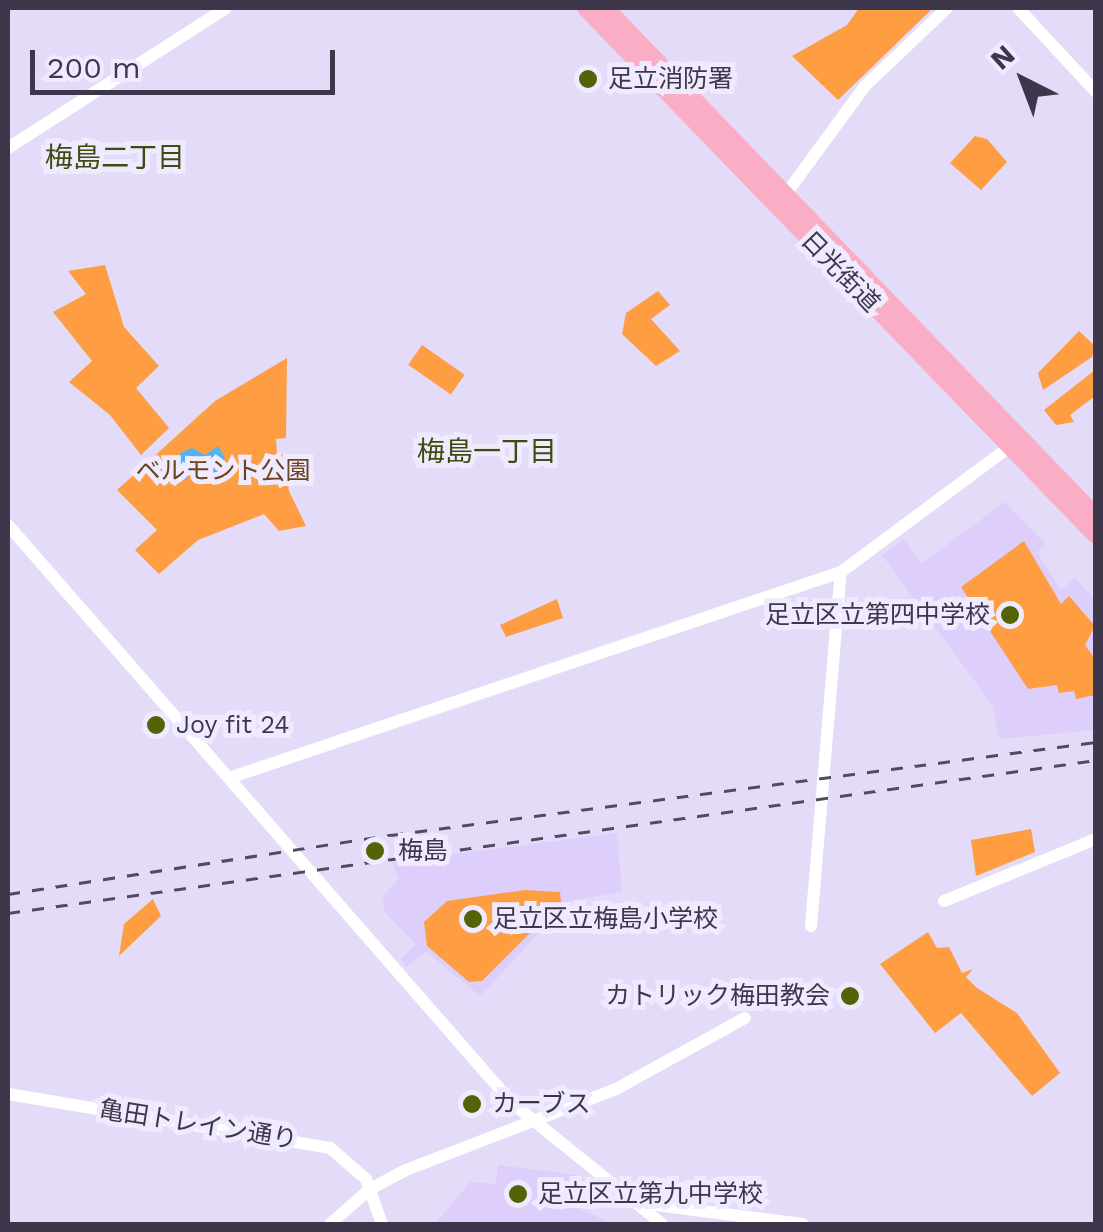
<!DOCTYPE html>
<meta charset="utf-8">
<style>
body{margin:0}
#map{position:relative;width:1103px;height:1232px;overflow:hidden;background:#e4dbf9;font-family:"Work Sans","Noto Sans JP",sans-serif}
div>[style]{position:absolute}
.built>*{inset:0;background:#ddcefc}
.green>*{inset:0;background:#fe9d42;transform-origin:0 0}
.water>*{inset:0;background:#54b3f1}
.tertiary>*{height:12px;margin:-6px;padding:0 6px;transform-origin:6px;border-radius:6px;background:#fff}
.trunk>*{height:18px;margin:-9px;padding:0 9px;transform-origin:9px;border-radius:9px;background:#faaec6}
.rail>*{height:2.5px;margin-top:-1.25px;transform-origin:0;background:repeating-linear-gradient(90deg,#524b60 0 12px,transparent 0 24px)}
.dots>*{width:28px;height:28px;translate:-50% -50%;box-sizing:border-box;border:5px solid #f0eafe;border-radius:50%}
span{translate:-50% -50%;white-space:nowrap;text-align:center;line-height:1.15;-webkit-text-stroke:10px #f0eafe;paint-order:stroke}
.poi-label{font-size:25px;color:#3e374b}
.left{translate:0 -50%;text-align:left}
.right{translate:-100% -50%;text-align:right}
.street-label{font-size:25px;color:#3e374b}
.park-label{font-size:25px;color:#6b431e}
.neighbourhood-label{font-size:28px;color:#3f4a11}
.frame{position:absolute;inset:0;border:10px solid #3e374b;pointer-events:none}
.north{position:absolute;left:973px;top:30px;width:100px;height:100px;-webkit-text-stroke:8px #f0eafe;paint-order:stroke;rotate:318deg;font-size:28px;font-weight:700;line-height:40px;text-align:center;color:#3e374b}
.north::after{content:'';display:block;margin:auto;width:35px;height:45px;background:#3e374b;clip-path:polygon(50% 0,100% 100%,50% 72%,0 100%)}
.scale{position:absolute;left:30px;top:50px;width:305px;height:45px;box-sizing:border-box;border:5px solid #3e374b;border-top:0;padding-left:12px;font-size:30px;line-height:35px;white-space:nowrap;color:#3e374b;-webkit-text-stroke:8px #f0eafe;paint-order:stroke}
</style>
<div id="map">
<div class="built">
<div style="clip-path:polygon(1005px 502px,1046px 544px,1037px 552px,1061px 590px,1075px 578px,1095px 599px,1095px 730px,999px 739px,993px 706px,882px 555px,903px 539px,922px 563px)"></div>
<div style="clip-path:polygon(617px 833px,622px 892px,569px 901px,480px 996px,426px 951px,407px 967px,400px 959px,416px 945px,384px 911px,383px 896px,399px 879px,392px 862px)"></div>
<div style="clip-path:polygon(498px 1165px,577px 1175px,585px 1182px,567px 1203px,610px 1223px,435px 1224px,470px 1182px,496px 1184px)"></div>
</div>
<div class="green">
<div style="clip-path:polygon(859px 8px,933px 8px,838px 100px,792px 56px,847px 25px)"></div>
<div style="clip-path:polygon(975px 136px,987px 139px,1007px 162px,981px 190px,950px 163px)"></div>
<div style="clip-path:polygon(105px 265px,124px 327px,159px 366px,136px 388px,169px 428px,141px 455px,110px 415px,69px 382px,92px 361px,53px 312px,86px 294px,68px 271px)"></div>
<div style="clip-path:polygon(658px 291px,670px 305px,651px 319px,680px 351px,656px 366px,622px 334px,626px 313px)"></div>
<div style="clip-path:polygon(1079px 331px,1095px 346px,1092px 357px,1043px 390px,1038px 373px)"></div>
<div style="left:422px;top:345px;width:52px;height:24px;rotate:35deg"></div>
<div style="clip-path:polygon(287px 358px,286px 438px,276px 439px,277px 454px,284px 455px,289px 491px,306px 526px,279px 531px,264px 514px,198px 540px,159px 574px,135px 550px,157px 530px,117px 490px,215px 401px)"></div>
<div style="clip-path:polygon(1095px 370px,1095px 396px,1070px 415px,1074px 422px,1056px 425px,1044px 410px)"></div>
<div style="clip-path:polygon(1024px 541px,1061px 604px,1069px 596px,1095px 626px,1085px 645px,1095px 659px,1095px 695px,1076px 699px,1074px 691px,1059px 693px,1057px 685px,1028px 689px,961px 587px)"></div>
<div style="clip-path:polygon(557px 599px,563px 618px,506px 637px,500px 625px)"></div>
<div style="clip-path:polygon(1031px 829px,1035px 852px,976px 876px,971px 840px)"></div>
<div style="clip-path:polygon(525px 890px,560px 892px,561px 902px,482px 981px,469px 982px,427px 946px,424px 922px,447px 901px)"></div>
<div style="clip-path:polygon(153px 899px,161px 916px,119px 956px,124px 924px)"></div>
<div style="clip-path:polygon(928px 932px,937px 948px,949px 947px,962px 973px,973px 969px,966px 977px,977px 988px,1017px 1013px,1060px 1073px,1032px 1096px,961px 1013px,935px 1033px,880px 964px)"></div>
</div>
<div class="water">
<div style="clip-path:polygon(218px 446px,225px 458px,213px 480px,200px 480px,201px 464px,191px 458px,187px 479px,180px 480px,180px 453px,192px 448px,205px 455px)"></div>
</div>
<div class="tertiary">
<div style="left:1018px;top:8px;width:115px;rotate:47.1deg"></div>
<div style="left:8px;top:148px;width:259px;rotate:-32.7deg"></div>
<div style="left:783px;top:198px;width:139px;rotate:-53.8deg"></div>
<div style="left:865px;top:86px;width:113px;rotate:-43.6deg"></div>
<div style="left:8px;top:525px;width:767px;rotate:48.91deg"></div>
<div style="left:512px;top:1103px;width:193px;rotate:38.9deg"></div>
<div style="left:229px;top:778px;width:646px;rotate:-18.6deg"></div>
<div style="left:841px;top:572px;width:217px;rotate:-36.6deg"></div>
<div style="left:944px;top:901px;width:164px;rotate:-22.2deg"></div>
<div style="left:811px;top:926px;width:355px;rotate:-85.2deg"></div>
<div style="left:8px;top:1094px;width:326px;rotate:9.5deg"></div>
<div style="left:330px;top:1148px;width:48px;rotate:40.7deg"></div>
<div style="left:366px;top:1179px;width:48px;rotate:70.4deg"></div>
<div style="left:633px;top:1202px;width:171px;rotate:7.4deg"></div>
<div style="left:330px;top:1224px;width:53px;rotate:-41.2deg"></div>
<div style="left:370px;top:1189px;width:41px;rotate:-27.8deg"></div>
<div style="left:406px;top:1170px;width:227px;rotate:-21.1deg"></div>
<div style="left:618px;top:1088px;width:145px;rotate:-28.9deg"></div>
</div>
<div class="trunk">
<div style="left:586px;top:8px;width:733px;rotate:45.94deg"></div>
<div style="left:605px;top:8px;width:707px;rotate:46.03deg"></div>
</div>
<div class="rail">
<div style="left:8px;top:894px;width:388px;rotate:-8.8deg"></div>
<div style="left:391px;top:835px;width:711px;rotate:-7.51deg"></div>
<div style="left:8px;top:913px;width:1099px;rotate:-8deg"></div>
</div>
<div class="dots">
<div style="left:588px;top:79px;background:#536307"></div>
<div style="left:1010px;top:615px;background:#536307"></div>
<div style="left:156px;top:725px;background:#536307"></div>
<div style="left:375px;top:851px;background:#536307"></div>
<div style="left:473px;top:919px;background:#536307"></div>
<div style="left:850px;top:996px;background:#536307"></div>
<div style="left:472px;top:1104px;background:#536307"></div>
<div style="left:518px;top:1194px;background:#536307"></div>
</div>
<div class="poi-label">
<span class="left" style="left:608px;top:79px">足立消防署</span>
<span class="right" style="left:990px;top:615px">足立区立第四中学校</span>
<span class="left" style="left:176px;top:725px">Joy fit 24</span>
<span class="left" style="left:398px;top:851px">梅島</span>
<span class="left" style="left:493px;top:919px">足立区立梅島小学校</span>
<span class="right" style="left:830px;top:996px">カトリック梅田教会</span>
<span class="left" style="left:492px;top:1104px">カーブス</span>
<span class="left" style="left:538px;top:1194px">足立区立第九中学校</span>
</div>
<div class="street-label">
<span style="left:840px;top:272px;rotate:46deg">日光街道</span>
<span style="left:198px;top:1125px;rotate:9deg">亀田トレイン通り</span>
</div>
<div class="park-label">
<span style="left:223px;top:471px">ベルモント公園</span>
</div>
<div class="neighbourhood-label">
<span style="left:115px;top:158px">梅島二丁目</span>
<span style="left:487px;top:452px">梅島一丁目</span>
</div>
<div class="frame"></div>
<div class="north">N</div>
<div class="scale">200 m</div>
</div>
